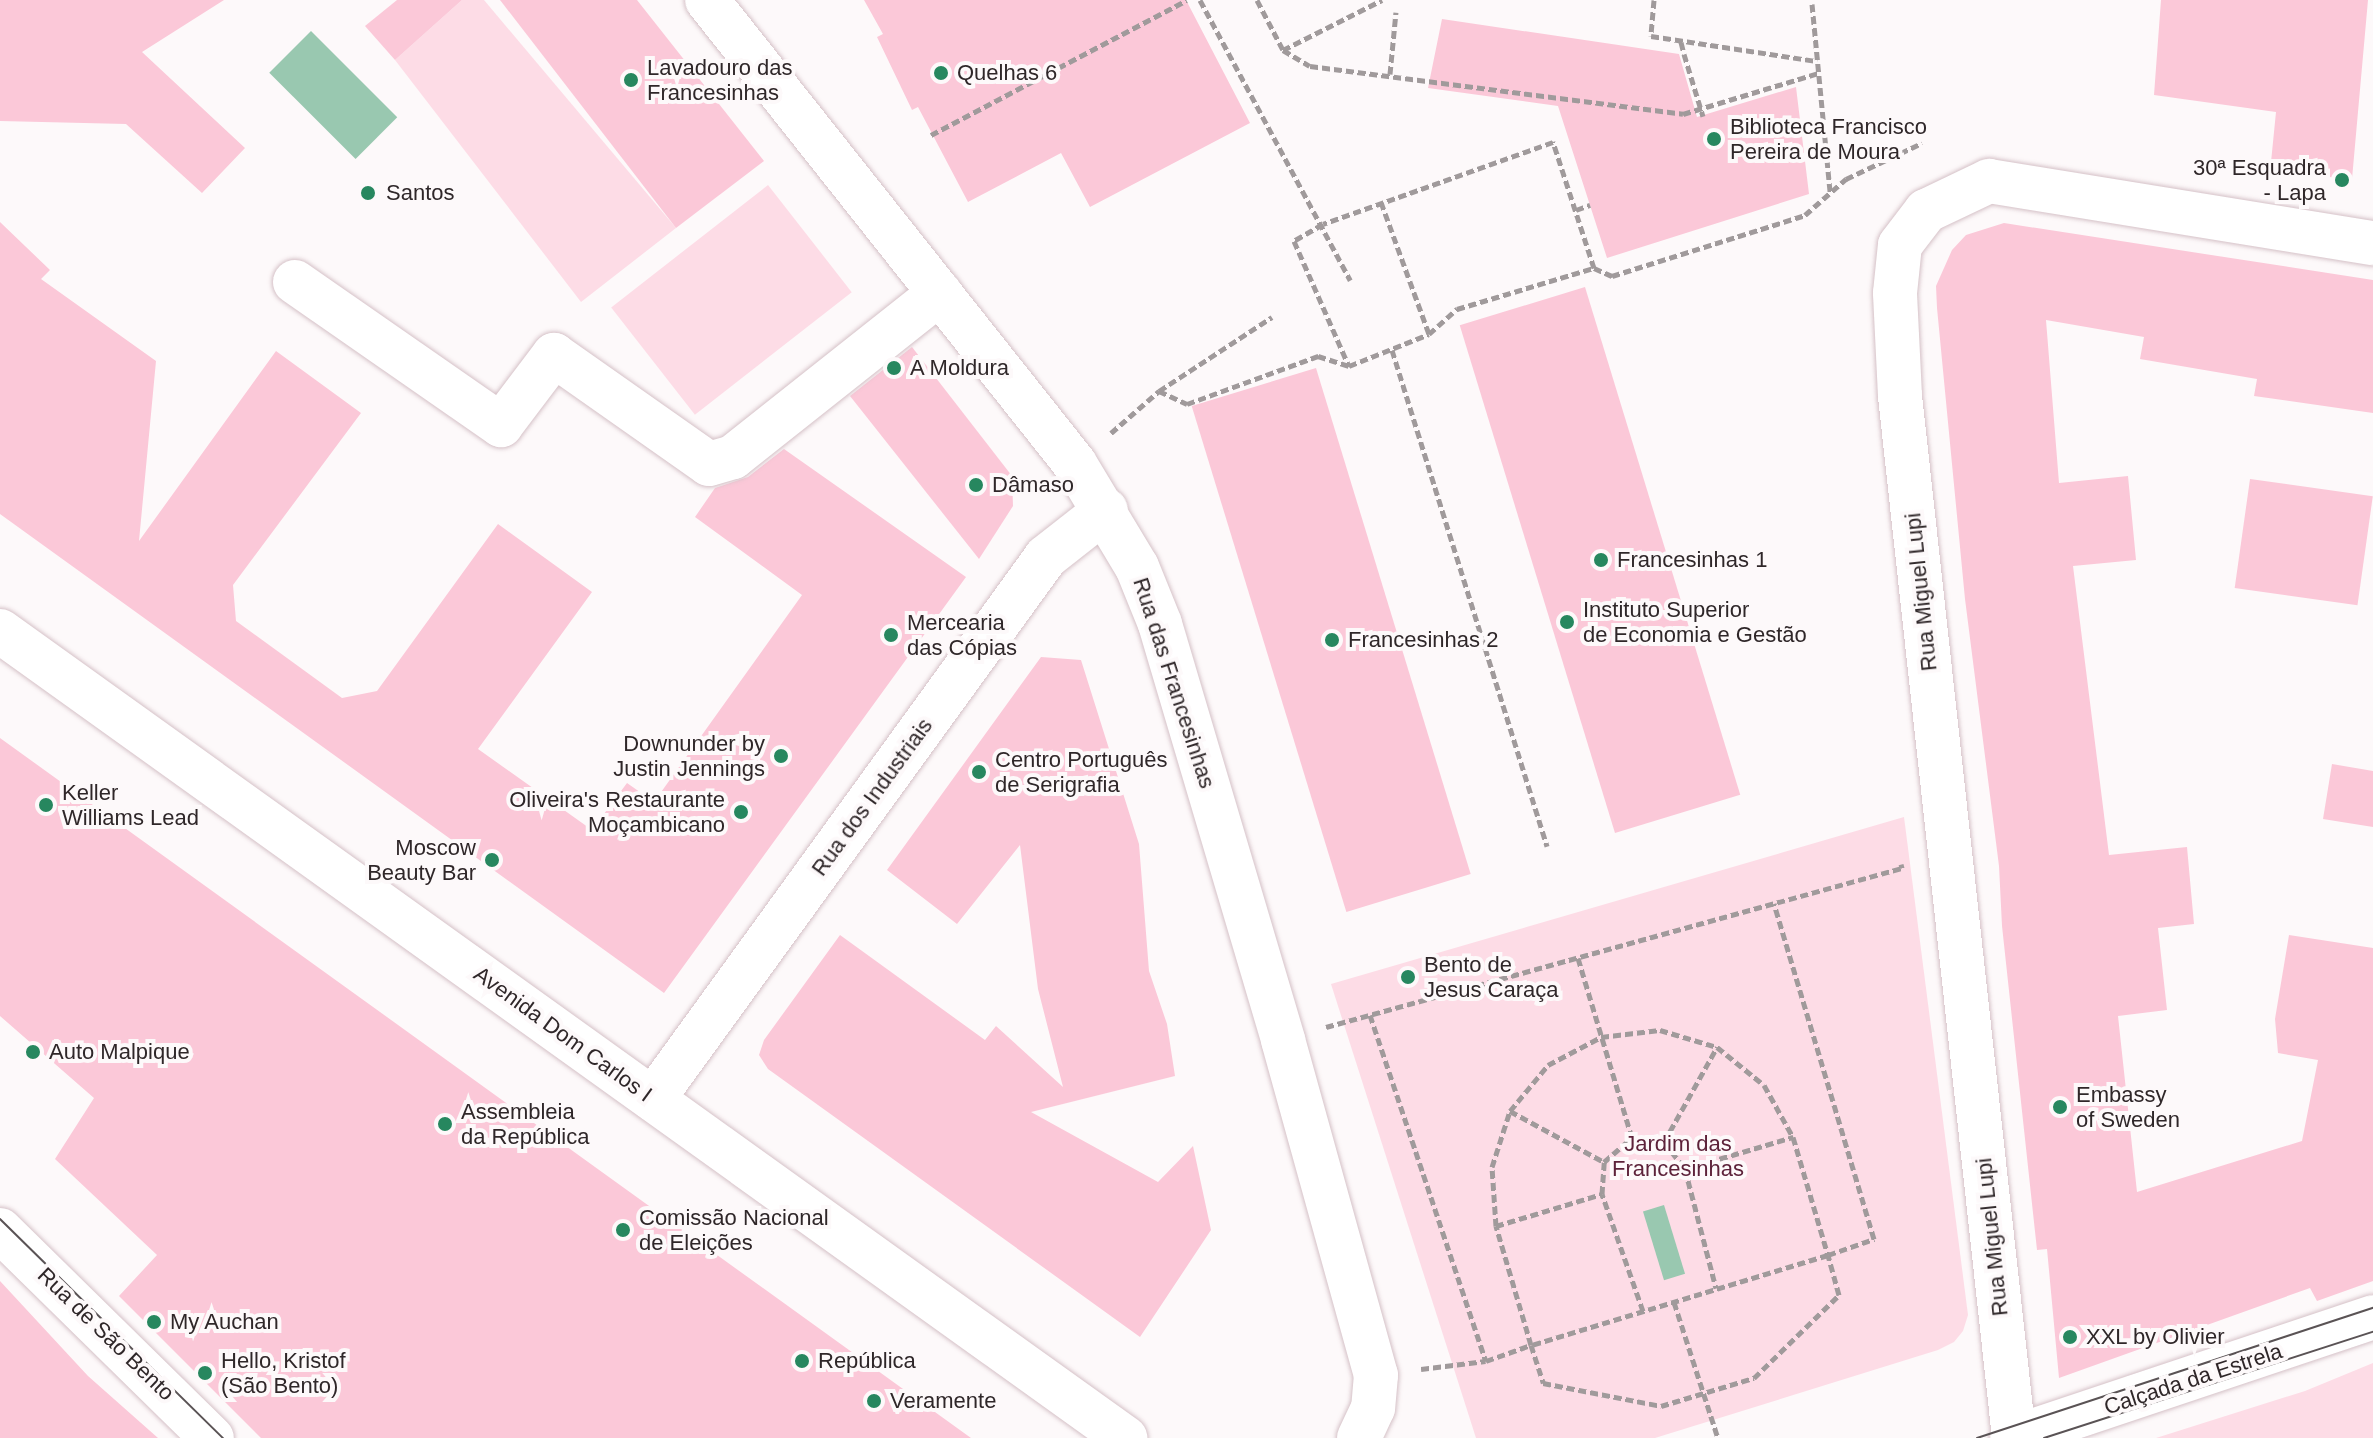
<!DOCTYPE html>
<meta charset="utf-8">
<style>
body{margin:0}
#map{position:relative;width:2373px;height:1438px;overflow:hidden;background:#fdf9fa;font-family:Arial,sans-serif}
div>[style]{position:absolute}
.green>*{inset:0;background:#fddce6;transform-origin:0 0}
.water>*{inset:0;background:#99c8b0;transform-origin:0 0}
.building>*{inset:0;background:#fbc8d8;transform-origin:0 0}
.path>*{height:5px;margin-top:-2.5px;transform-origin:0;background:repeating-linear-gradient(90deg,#a09a9b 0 8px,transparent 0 12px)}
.roads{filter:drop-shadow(0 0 2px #d5c1c7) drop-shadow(0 0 2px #d5c1c7)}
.minor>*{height:44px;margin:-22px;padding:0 22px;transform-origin:22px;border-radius:22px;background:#fff}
.major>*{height:44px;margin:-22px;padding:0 22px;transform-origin:22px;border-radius:22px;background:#fff}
.tram>*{height:2px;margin:-1px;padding:0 1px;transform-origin:1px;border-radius:1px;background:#5a5355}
.path-bridge>*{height:5px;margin-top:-2.5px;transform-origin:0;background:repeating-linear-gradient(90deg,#a09a9b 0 8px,transparent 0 12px)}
.dots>*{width:22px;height:22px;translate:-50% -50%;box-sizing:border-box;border:4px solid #fdf9fa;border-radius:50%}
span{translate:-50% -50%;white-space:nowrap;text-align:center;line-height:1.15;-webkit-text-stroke:8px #fdf9fa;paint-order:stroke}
.poi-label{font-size:22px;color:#2f2729}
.left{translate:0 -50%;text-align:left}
.right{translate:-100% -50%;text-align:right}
.street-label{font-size:22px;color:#2f2729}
.park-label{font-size:22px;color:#5d223a}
</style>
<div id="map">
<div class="green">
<div style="clip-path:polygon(462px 0,484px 0,676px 228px,581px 302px,395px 60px)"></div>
<div style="left:768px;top:185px;width:136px;height:199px;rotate:52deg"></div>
<div style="clip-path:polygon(1904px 817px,1968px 1315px,1963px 1331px,1954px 1342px,1938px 1350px,1655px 1438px,1476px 1438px,1331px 984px)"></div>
<div style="clip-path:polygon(2373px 1363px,2373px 1438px,2156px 1438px,2305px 1391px)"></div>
</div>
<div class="water">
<div style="left:311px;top:31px;width:122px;height:59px;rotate:45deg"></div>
<div style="left:1664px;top:1205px;width:72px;height:22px;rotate:73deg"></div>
</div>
<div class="building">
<div style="clip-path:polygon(0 0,224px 0,142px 52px,245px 148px,202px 193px,126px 124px,0 121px)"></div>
<div style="clip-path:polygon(397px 0,462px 0,395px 60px,365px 26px)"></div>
<div style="clip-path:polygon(500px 0,637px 0,764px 161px,676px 228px)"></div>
<div style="clip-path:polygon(864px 0,1186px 0,1250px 123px,1090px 207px,1061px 153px,968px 202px,918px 107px,912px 110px,877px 37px,883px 34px)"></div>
<div style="clip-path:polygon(2161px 0,2368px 0,2352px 179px,2270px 172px,2276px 112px,2154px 95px)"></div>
<div style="clip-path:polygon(1442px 19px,1679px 54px,1697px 117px,1796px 87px,1809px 194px,1607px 258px,1558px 106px,1428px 88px)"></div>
<div style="clip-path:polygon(0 222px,50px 270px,41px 279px,156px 361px,139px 541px,276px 351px,361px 413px,233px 585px,236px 621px,342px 698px,377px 691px,498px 524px,592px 592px,478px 749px,592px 830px,627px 783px,654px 802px,802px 595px,695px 517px,715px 488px,748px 477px,784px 449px,966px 577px,664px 993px,0 514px)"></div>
<div style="clip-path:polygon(2004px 223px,2373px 280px,2373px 413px,2254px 396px,2257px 379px,2140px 359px,2144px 337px,2046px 320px,2059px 483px,2128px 476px,2136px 560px,2073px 566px,2109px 855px,2187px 847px,2194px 924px,2158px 928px,2167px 1010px,2118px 1016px,2137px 1192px,2302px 1141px,2318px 1060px,2278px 1053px,2275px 1019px,2289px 935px,2373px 948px,2373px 1281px,2317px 1301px,2310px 1288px,2059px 1378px,2047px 1249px,2037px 1250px,2002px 926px,1999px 866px,1965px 599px,1937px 308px,1936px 286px,1952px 250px,1966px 235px)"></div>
<div style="left:1585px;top:287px;width:531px;height:131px;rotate:73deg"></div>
<div style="clip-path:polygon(912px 347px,1012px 476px,1013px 506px,979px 559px,850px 396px)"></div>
<div style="left:1316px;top:368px;width:529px;height:130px;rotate:73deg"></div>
<div style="left:2250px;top:479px;width:124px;height:110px;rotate:8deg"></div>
<div style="clip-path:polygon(1041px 657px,1081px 660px,1139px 844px,1149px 971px,1167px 1024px,1175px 1076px,1031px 1112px,1158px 1182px,1193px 1146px,1211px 1230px,1140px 1337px,768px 1069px,759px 1055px,764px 1040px,840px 935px,985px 1040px,996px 1026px,1063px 1087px,1038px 989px,1020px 845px,957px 924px,887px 870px)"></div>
<div style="clip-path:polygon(0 738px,595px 1167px,971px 1438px,261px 1438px,119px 1296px,157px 1255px,55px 1159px,94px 1098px,0 1016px)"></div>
<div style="clip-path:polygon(2332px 764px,2373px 771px,2373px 827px,2323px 819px)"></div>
<div style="clip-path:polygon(0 1281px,88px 1376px,158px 1438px,0 1438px)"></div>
</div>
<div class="path">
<div style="left:1200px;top:0;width:318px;rotate:61.8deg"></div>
<div style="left:1257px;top:0;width:56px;rotate:62.5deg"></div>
<div style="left:1283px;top:50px;width:111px;rotate:-26.8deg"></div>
<div style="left:1654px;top:0;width:36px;rotate:95deg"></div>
<div style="left:1651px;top:36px;width:168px;rotate:8.6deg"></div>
<div style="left:1812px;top:4px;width:189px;rotate:84.5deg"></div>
<div style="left:1681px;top:42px;width:12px;rotate:76deg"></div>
<div style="left:1283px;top:50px;width:31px;rotate:31deg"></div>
<div style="left:1310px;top:66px;width:376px;rotate:7.3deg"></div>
<div style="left:1683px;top:114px;width:142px;rotate:-16.8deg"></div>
<div style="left:1390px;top:74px;width:62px;rotate:-84.5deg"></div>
<div style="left:931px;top:135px;width:289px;rotate:-27.8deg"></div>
<div style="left:1381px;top:202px;width:140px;rotate:70deg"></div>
<div style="left:1576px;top:210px;width:15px;rotate:-20deg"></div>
<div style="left:1594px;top:268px;width:20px;rotate:24deg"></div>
<div style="left:1612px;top:276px;width:202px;rotate:-17.5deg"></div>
<div style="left:1805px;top:215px;width:55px;rotate:-41.3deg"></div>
<div style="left:1846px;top:179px;width:84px;rotate:-25.3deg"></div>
<div style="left:1392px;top:350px;width:520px;rotate:72.65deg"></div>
<div style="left:1159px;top:391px;width:31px;rotate:25deg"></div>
<div style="left:1187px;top:404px;width:140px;rotate:-20.1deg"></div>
<div style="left:1318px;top:356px;width:33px;rotate:18deg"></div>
<div style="left:1349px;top:366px;width:86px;rotate:-21.8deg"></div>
<div style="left:1429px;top:334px;width:38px;rotate:-42deg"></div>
<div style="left:1457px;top:309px;width:143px;rotate:-16.7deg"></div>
<div style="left:1594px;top:268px;width:133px;rotate:-108deg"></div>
<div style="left:1553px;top:142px;width:244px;rotate:160.4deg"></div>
<div style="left:1323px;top:224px;width:34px;rotate:150deg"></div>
<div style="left:1294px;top:241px;width:137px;rotate:66.3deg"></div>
<div style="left:1111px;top:433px;width:64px;rotate:-41.2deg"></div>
<div style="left:1159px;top:391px;width:135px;rotate:-33.2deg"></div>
<div style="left:1578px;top:958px;width:188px;rotate:73.3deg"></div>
<div style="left:1370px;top:1015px;width:365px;rotate:71.5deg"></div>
<div style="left:1326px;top:1027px;width:598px;rotate:-15.43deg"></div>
<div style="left:1902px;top:868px;width:4px;rotate:-104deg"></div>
<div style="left:1660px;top:1030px;width:59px;rotate:16.6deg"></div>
<div style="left:1717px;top:1047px;width:60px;rotate:39deg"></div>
<div style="left:1764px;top:1085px;width:60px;rotate:60.9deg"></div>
<div style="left:1793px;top:1137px;width:123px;rotate:73.5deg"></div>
<div style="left:1828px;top:1255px;width:310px;rotate:163.1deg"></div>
<div style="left:1531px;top:1345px;width:124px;rotate:-106.4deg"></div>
<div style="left:1496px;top:1226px;width:59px;rotate:-93.9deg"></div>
<div style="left:1492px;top:1167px;width:59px;rotate:-72.2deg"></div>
<div style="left:1510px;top:1111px;width:60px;rotate:-50.4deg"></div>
<div style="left:1548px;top:1065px;width:60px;rotate:-27.8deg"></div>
<div style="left:1601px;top:1037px;width:59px;rotate:-6.8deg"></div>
<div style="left:1510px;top:1111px;width:107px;rotate:28.5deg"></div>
<div style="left:1664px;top:1142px;width:109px;rotate:-60.8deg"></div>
<div style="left:1685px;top:1169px;width:113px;rotate:-16.5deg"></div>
<div style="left:1496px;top:1226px;width:111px;rotate:-16.8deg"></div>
<div style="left:1674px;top:1302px;width:143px;rotate:72.1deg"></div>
<div style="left:1643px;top:1311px;width:124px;rotate:-109.3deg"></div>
<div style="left:1602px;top:1194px;width:32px;rotate:-86deg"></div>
<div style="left:1604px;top:1162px;width:37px;rotate:-41deg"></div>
<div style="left:1632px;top:1138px;width:32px;rotate:7deg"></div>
<div style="left:1664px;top:1142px;width:34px;rotate:52deg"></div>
<div style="left:1685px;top:1169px;width:123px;rotate:75.4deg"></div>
<div style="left:1421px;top:1369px;width:65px;rotate:-7deg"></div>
<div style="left:1486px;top:1361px;width:48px;rotate:-19.6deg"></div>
<div style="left:1531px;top:1345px;width:40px;rotate:72deg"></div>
<div style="left:1543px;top:1383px;width:120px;rotate:11deg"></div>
<div style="left:1661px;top:1406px;width:97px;rotate:-16.8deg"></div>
<div style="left:1754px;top:1378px;width:119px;rotate:-44.3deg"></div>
<div style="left:1839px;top:1295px;width:41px;rotate:-105.4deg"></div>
<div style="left:1828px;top:1255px;width:49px;rotate:-19.2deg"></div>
<div style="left:1874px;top:1239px;width:350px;rotate:-106.6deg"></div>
</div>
<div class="roads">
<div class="minor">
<div style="left:707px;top:0;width:592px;rotate:51.58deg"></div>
<div style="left:1075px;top:464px;width:120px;rotate:59deg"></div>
<div style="left:1137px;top:567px;width:61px;rotate:68deg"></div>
<div style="left:1160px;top:624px;width:434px;rotate:73.5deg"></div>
<div style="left:1283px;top:1040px;width:348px;rotate:74.5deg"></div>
<div style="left:1376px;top:1375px;width:33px;rotate:95deg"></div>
<div style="left:1373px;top:1408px;width:33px;rotate:115deg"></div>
<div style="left:295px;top:282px;width:251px;rotate:34.8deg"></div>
<div style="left:501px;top:425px;width:88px;rotate:-52.9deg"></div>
<div style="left:554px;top:355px;width:189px;rotate:35.1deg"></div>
<div style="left:709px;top:464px;width:25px;rotate:-16deg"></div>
<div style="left:733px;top:457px;width:264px;rotate:-38.4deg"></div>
<div style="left:653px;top:1099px;width:669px;rotate:-54.05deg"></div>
<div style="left:1046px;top:557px;width:76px;rotate:-38.1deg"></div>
<div style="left:0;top:1230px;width:297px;rotate:44.5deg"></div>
<div style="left:2014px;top:1437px;width:1047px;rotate:-96.25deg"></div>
<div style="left:1900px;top:396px;width:103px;rotate:-92.8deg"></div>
<div style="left:1895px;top:293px;width:48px;rotate:-84.1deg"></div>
<div style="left:1900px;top:245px;width:43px;rotate:-52.6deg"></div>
<div style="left:1926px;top:211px;width:70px;rotate:-25.5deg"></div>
<div style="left:1989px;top:181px;width:389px;rotate:9.2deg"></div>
</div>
<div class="major">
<div style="left:0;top:631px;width:1385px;rotate:35.65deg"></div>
<div style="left:2012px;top:1438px;width:381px;rotate:-18.5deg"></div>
</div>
</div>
<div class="tram">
<div style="left:0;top:1219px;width:313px;rotate:44.5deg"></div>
<div style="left:1977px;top:1438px;width:417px;rotate:-18.2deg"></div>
<div style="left:2044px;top:1438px;width:346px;rotate:-17.9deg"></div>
</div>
<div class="path-bridge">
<div style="left:1684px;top:54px;width:65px;rotate:73deg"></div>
</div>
<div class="dots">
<div style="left:941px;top:73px;background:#27875f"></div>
<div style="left:631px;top:80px;background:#27875f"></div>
<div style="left:1714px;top:139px;background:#27875f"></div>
<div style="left:2342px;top:180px;background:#27875f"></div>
<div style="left:368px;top:193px;background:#27875f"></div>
<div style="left:894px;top:368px;background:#27875f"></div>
<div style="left:976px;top:485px;background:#27875f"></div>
<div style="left:1601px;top:560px;background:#27875f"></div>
<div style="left:1567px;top:622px;background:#27875f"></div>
<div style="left:891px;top:635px;background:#27875f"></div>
<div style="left:1332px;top:640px;background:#27875f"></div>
<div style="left:781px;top:756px;background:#27875f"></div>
<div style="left:979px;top:772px;background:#27875f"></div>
<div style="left:46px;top:805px;background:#27875f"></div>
<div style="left:741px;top:812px;background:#27875f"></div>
<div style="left:492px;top:860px;background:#27875f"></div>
<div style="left:1408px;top:977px;background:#27875f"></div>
<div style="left:33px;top:1052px;background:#27875f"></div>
<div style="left:2060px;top:1107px;background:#27875f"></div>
<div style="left:445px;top:1124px;background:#27875f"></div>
<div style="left:623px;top:1230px;background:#27875f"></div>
<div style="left:154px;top:1322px;background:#27875f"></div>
<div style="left:2070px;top:1337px;background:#27875f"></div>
<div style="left:802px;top:1361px;background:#27875f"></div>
<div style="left:205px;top:1373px;background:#27875f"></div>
<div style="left:874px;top:1401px;background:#27875f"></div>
</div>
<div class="poi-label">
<span class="left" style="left:647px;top:80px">Lavadouro das<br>Francesinhas</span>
<span class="left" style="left:957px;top:73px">Quelhas 6</span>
<span class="left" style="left:1730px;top:139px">Biblioteca Francisco<br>Pereira de Moura</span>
<span class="right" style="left:2326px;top:180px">30ª Esquadra<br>- Lapa</span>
<span class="left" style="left:386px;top:193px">Santos</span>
<span class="left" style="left:910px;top:368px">A Moldura</span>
<span class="left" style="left:992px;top:485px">Dâmaso</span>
<span class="left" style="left:1617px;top:560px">Francesinhas 1</span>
<span class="left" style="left:1583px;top:622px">Instituto Superior<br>de Economia e Gestão</span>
<span class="left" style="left:907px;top:635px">Mercearia<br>das Cópias</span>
<span class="left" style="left:1348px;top:640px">Francesinhas 2</span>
<span class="right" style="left:765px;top:756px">Downunder by<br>Justin Jennings</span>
<span class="left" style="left:995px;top:772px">Centro Português<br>de Serigrafia</span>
<span class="left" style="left:62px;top:805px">Keller<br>Williams Lead</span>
<span class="right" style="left:725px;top:812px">Oliveira's Restaurante<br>Moçambicano</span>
<span class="right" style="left:476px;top:860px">Moscow<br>Beauty Bar</span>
<span class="left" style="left:1424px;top:977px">Bento de<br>Jesus Caraça</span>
<span class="left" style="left:49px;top:1052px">Auto Malpique</span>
<span class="left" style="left:2076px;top:1107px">Embassy<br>of Sweden</span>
<span class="left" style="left:461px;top:1124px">Assembleia<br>da República</span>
<span class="left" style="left:639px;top:1230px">Comissão Nacional<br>de Eleições</span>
<span class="left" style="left:170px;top:1322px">My Auchan</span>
<span class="left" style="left:2086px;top:1337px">XXL by Olivier</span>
<span class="left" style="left:221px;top:1373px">Hello, Kristof<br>(São Bento)</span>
<span class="left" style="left:818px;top:1361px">República</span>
<span class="left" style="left:890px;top:1401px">Veramente</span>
</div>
<div class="street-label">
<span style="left:1921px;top:592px;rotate:-96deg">Rua Miguel Lupi</span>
<span style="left:1174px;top:683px;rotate:72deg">Rua das Francesinhas</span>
<span style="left:872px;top:797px;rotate:-54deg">Rua dos Industriais</span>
<span style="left:563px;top:1034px;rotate:36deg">Avenida Dom Carlos I</span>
<span style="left:1992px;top:1237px;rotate:-96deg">Rua Miguel Lupi</span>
<span style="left:106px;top:1334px;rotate:44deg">Rua de São Bento</span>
<span style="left:2193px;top:1379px;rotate:-18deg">Calçada da Estrela</span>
</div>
<div class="park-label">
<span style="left:1678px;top:1156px">Jardim das<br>Francesinhas</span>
</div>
</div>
